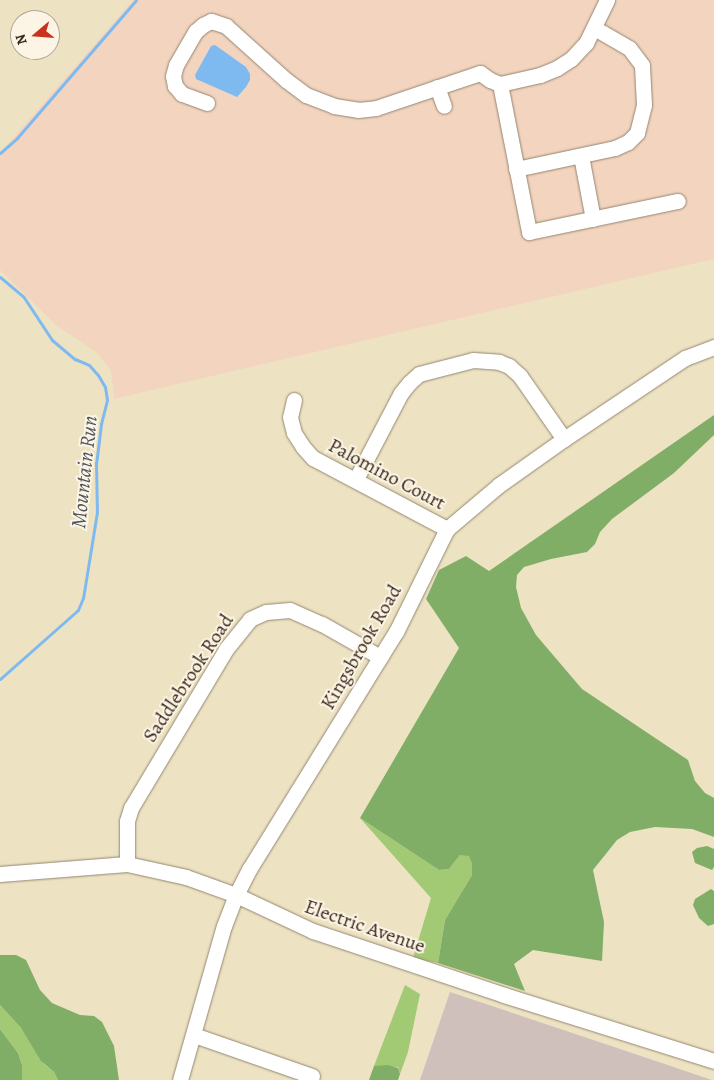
<!DOCTYPE html>
<style>
body{margin:0}
#map{position:relative;width:714px;height:1080px;overflow:hidden;background:#ede3c3;font-family:Alegreya,serif}
div>[style]{position:absolute}
.built>*{inset:0;background:#f3d4bf}
.industrial>*{inset:0;background:#cfc0bb}
.green>*{inset:0;background:#a2ca75}
.forest>*{inset:0;background:#81ae66}
.water>*{inset:0;background:#7ebaf0}
.stream>*{height:3px;margin:-1.5px;padding:0 1.5px;transform-origin:1.5px;border-radius:1.5px;background:#7ebaf0}
.roads{filter:drop-shadow(0 0 1px #948670) drop-shadow(0 0 1px #948670)}
.minor>*{height:15px;margin:-7.5px;padding:0 7.5px;transform-origin:7.5px;border-radius:7.5px;background:#fff}
span{translate:-50% -50%;white-space:nowrap;text-align:center;line-height:1.15;-webkit-text-stroke:4px #fcf5e5;paint-order:stroke}
.street-label{font-size:20px;color:#3b2a1e}
.water-label{font-size:21px;color:#4f555d;font-style:italic}
.north{position:absolute;left:10px;top:10px;width:50px;height:50px;box-sizing:border-box;background:#fcf5e5;border:1px solid #afa495;border-radius:50%;rotate:252deg;font-size:14px;font-weight:700;line-height:20px;text-align:center;color:#3b2a1e}
.north::after{content:'';display:block;margin:auto;width:18px;height:22px;background:#c8321e;clip-path:polygon(50% 0,100% 100%,50% 72%,0 100%)}
</style>
<div id="map">
<div class="built">
<div style="clip-path:polygon(133px 0,714px 0,714px 259px,114px 399px,111px 370px,96px 352px,56px 325px,0 270px,0 153px)"></div>
</div>
<div class="industrial">
<div style="clip-path:polygon(450px 992px,638px 1055px,712px 1080px,420px 1080px)"></div>
</div>
<div class="green">
<div style="clip-path:polygon(360px 818px,439px 870px,449px 869px,460px 855px,469px 855px,472px 864px,472px 875px,445px 920px,438px 963px,413px 958px,431px 898px)"></div>
<div style="clip-path:polygon(405px 985px,420px 994px,408px 1052px,400px 1074px,398px 1067px,374px 1066px)"></div>
<div style="clip-path:polygon(0 1005px,21px 1028px,44px 1064px,54px 1072px,58px 1080px,22px 1080px,22px 1065px,18px 1053px,0 1029px)"></div>
</div>
<div class="forest">
<div style="clip-path:polygon(714px 415px,714px 435px,674px 473px,612px 519px,600px 532px,595px 544px,587px 552px,551px 559px,524px 567px,517px 575px,516px 587px,521px 608px,536px 635px,582px 689px,688px 760px,695px 781px,705px 793px,714px 798px,714px 837px,692px 829px,655px 827px,630px 832px,617px 840px,593px 870px,604px 922px,602px 961px,533px 950px,514px 964px,525px 991px,438px 963px,445px 920px,472px 875px,472px 864px,469px 856px,460px 855px,449px 869px,439px 870px,360px 818px,459px 648px,426px 599px,439px 570px,466px 556px,489px 571px)"></div>
<div style="clip-path:polygon(707px 846px,714px 849px,714px 867px,712px 870px,695px 863px,692px 852px,697px 848px)"></div>
<div style="clip-path:polygon(711px 889px,714px 891px,714px 924px,708px 926px,699px 918px,693px 905px,695px 899px)"></div>
<div style="clip-path:polygon(0 955px,16px 955px,26px 960px,40px 990px,52px 1003px,80px 1015px,94px 1016px,102px 1022px,114px 1046px,119px 1080px,58px 1080px,54px 1072px,41px 1061px,21px 1028px,0 1005px)"></div>
<div style="clip-path:polygon(0 1029px,18px 1053px,22px 1065px,22px 1080px,0 1080px)"></div>
<div style="clip-path:polygon(388px 1065px,398px 1068px,400px 1074px,398px 1080px,369px 1080px,374px 1066px)"></div>
</div>
<div class="water">
<div style="clip-path:polygon(215px 45px,246px 67px,250px 74px,250px 80px,246px 87px,237px 97px,196px 79px,195px 75px,211px 46px)"></div>
</div>
<div class="stream">
<div style="left:0;top:153px;width:23px;rotate:-41deg"></div>
<div style="left:17px;top:138px;width:182px;rotate:-49.2deg"></div>
<div style="left:0;top:277px;width:30px;rotate:40deg"></div>
<div style="left:23px;top:296px;width:53px;rotate:56.6deg"></div>
<div style="left:52px;top:340px;width:30px;rotate:40deg"></div>
<div style="left:75px;top:359px;width:15px;rotate:23deg"></div>
<div style="left:89px;top:365px;width:13px;rotate:48deg"></div>
<div style="left:98px;top:375px;width:14px;rotate:60deg"></div>
<div style="left:105px;top:387px;width:13px;rotate:81deg"></div>
<div style="left:107px;top:400px;width:25px;rotate:104deg"></div>
<div style="left:101px;top:424px;width:38px;rotate:97deg"></div>
<div style="left:96px;top:462px;width:50px;rotate:88.9deg"></div>
<div style="left:97px;top:512px;width:87px;rotate:99.2deg"></div>
<div style="left:83px;top:598px;width:13px;rotate:113deg"></div>
<div style="left:78px;top:610px;width:104px;rotate:138.5deg"></div>
</div>
<div class="roads">
<div class="minor">
<div style="left:500px;top:84px;width:151px;rotate:78.9deg"></div>
<div style="left:529px;top:232px;width:152px;rotate:-11.8deg"></div>
<div style="left:437px;top:87px;width:20px;rotate:70deg"></div>
<div style="left:207px;top:103px;width:27px;rotate:-160deg"></div>
<div style="left:182px;top:94px;width:11px;rotate:-131deg"></div>
<div style="left:175px;top:86px;width:10px;rotate:-101deg"></div>
<div style="left:173px;top:76px;width:11px;rotate:-75deg"></div>
<div style="left:176px;top:65px;width:39px;rotate:-60deg"></div>
<div style="left:196px;top:31px;width:9px;rotate:-41deg"></div>
<div style="left:203px;top:25px;width:9px;rotate:-27deg"></div>
<div style="left:211px;top:21px;width:16px;rotate:18deg"></div>
<div style="left:226px;top:26px;width:81px;rotate:42deg"></div>
<div style="left:286px;top:80px;width:25px;rotate:37deg"></div>
<div style="left:306px;top:95px;width:30px;rotate:21deg"></div>
<div style="left:334px;top:106px;width:24px;rotate:9deg"></div>
<div style="left:358px;top:110px;width:18px;rotate:-6deg"></div>
<div style="left:376px;top:108px;width:110px;rotate:-18.6deg"></div>
<div style="left:480px;top:73px;width:12px;rotate:35deg"></div>
<div style="left:490px;top:80px;width:11px;rotate:22deg"></div>
<div style="left:500px;top:84px;width:41px;rotate:-12.7deg"></div>
<div style="left:540px;top:75px;width:18px;rotate:-22deg"></div>
<div style="left:557px;top:68px;width:17px;rotate:-33deg"></div>
<div style="left:571px;top:59px;width:22px;rotate:-47deg"></div>
<div style="left:586px;top:43px;width:48px;rotate:-64deg"></div>
<div style="left:581px;top:156px;width:64px;rotate:79.2deg"></div>
<div style="left:516px;top:169px;width:101px;rotate:-12deg"></div>
<div style="left:615px;top:148px;width:14px;rotate:-25deg"></div>
<div style="left:628px;top:142px;width:13px;rotate:-45deg"></div>
<div style="left:637px;top:133px;width:29px;rotate:-76deg"></div>
<div style="left:644px;top:105px;width:40px;rotate:-92.9deg"></div>
<div style="left:642px;top:65px;width:21px;rotate:-127deg"></div>
<div style="left:629px;top:48px;width:39px;rotate:-150deg"></div>
<div style="left:294px;top:400px;width:17px;rotate:103deg"></div>
<div style="left:290px;top:417px;width:16px;rotate:76deg"></div>
<div style="left:294px;top:433px;width:17px;rotate:57deg"></div>
<div style="left:303px;top:447px;width:15px;rotate:48deg"></div>
<div style="left:313px;top:458px;width:152px;rotate:27.9deg"></div>
<div style="left:356px;top:479px;width:97px;rotate:-62.4deg"></div>
<div style="left:401px;top:393px;width:13px;rotate:-51deg"></div>
<div style="left:409px;top:383px;width:13px;rotate:-42deg"></div>
<div style="left:419px;top:374px;width:56px;rotate:-14.5deg"></div>
<div style="left:473px;top:360px;width:26px;rotate:4deg"></div>
<div style="left:499px;top:362px;width:11px;rotate:22deg"></div>
<div style="left:509px;top:366px;width:15px;rotate:42deg"></div>
<div style="left:520px;top:376px;width:77px;rotate:55.1deg"></div>
<div style="left:127px;top:864px;width:43px;rotate:-90deg"></div>
<div style="left:127px;top:821px;width:14px;rotate:-73deg"></div>
<div style="left:131px;top:808px;width:185px;rotate:-59.1deg"></div>
<div style="left:226px;top:649px;width:38px;rotate:-51deg"></div>
<div style="left:250px;top:619px;width:17px;rotate:-24deg"></div>
<div style="left:266px;top:612px;width:24px;rotate:-5deg"></div>
<div style="left:290px;top:610px;width:35px;rotate:24deg"></div>
<div style="left:322px;top:624px;width:67px;rotate:29.6deg"></div>
<div style="left:0;top:874px;width:127px;rotate:-4.5deg"></div>
<div style="left:127px;top:864px;width:60px;rotate:12.4deg"></div>
<div style="left:186px;top:877px;width:53px;rotate:19.8deg"></div>
<div style="left:236px;top:895px;width:85px;rotate:25.1deg"></div>
<div style="left:313px;top:931px;width:201px;rotate:18.5deg"></div>
<div style="left:504px;top:995px;width:220px;rotate:17.4deg"></div>
<div style="left:194px;top:1035px;width:125px;rotate:19.2deg"></div>
<div style="left:180px;top:1080px;width:160px;rotate:-74.1deg"></div>
<div style="left:224px;top:926px;width:33px;rotate:-69deg"></div>
<div style="left:236px;top:895px;width:30px;rotate:-63deg"></div>
<div style="left:250px;top:868px;width:278px;rotate:-58.3deg"></div>
<div style="left:396px;top:632px;width:115px;rotate:-63.7deg"></div>
<div style="left:447px;top:529px;width:68px;rotate:-40.2deg"></div>
<div style="left:499px;top:485px;width:80px;rotate:-35.3deg"></div>
<div style="left:564px;top:439px;width:146px;rotate:-33.8deg"></div>
<div style="left:685px;top:358px;width:31px;rotate:-21deg"></div>
</div>
</div>
<div class="street-label">
<span style="left:387px;top:474px;rotate:28deg">Palomino Court</span>
<span style="left:361px;top:647px;rotate:-60deg">Kingsbrook Road</span>
<span style="left:188px;top:678px;rotate:-57deg">Saddlebrook Road</span>
<span style="left:365px;top:926px;rotate:19deg">Electric Avenue</span>
</div>
<div class="water-label">
<span style="left:84px;top:472px;rotate:-84deg">Mountain Run</span>
</div>
<div class="north">N</div>
</div>
